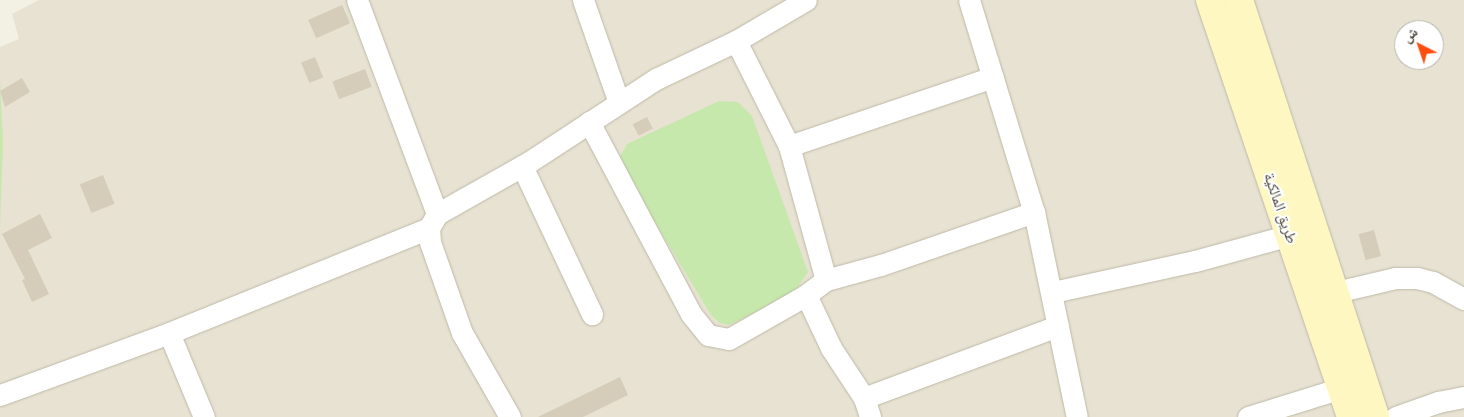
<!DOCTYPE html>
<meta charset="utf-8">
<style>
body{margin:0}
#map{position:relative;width:1464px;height:417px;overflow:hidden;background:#f3f0e4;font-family:"Space Grotesk","Noto Naskh Arabic",sans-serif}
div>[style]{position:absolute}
.residential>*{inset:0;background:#e7e2d2}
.green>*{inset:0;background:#c7e8ac}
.building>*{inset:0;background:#d5cdba;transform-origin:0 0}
.roads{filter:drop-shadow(0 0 1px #beb9a7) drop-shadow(0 0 1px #beb9a7)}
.street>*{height:21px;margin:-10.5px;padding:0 10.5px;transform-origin:10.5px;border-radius:10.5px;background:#fff}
.secondary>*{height:28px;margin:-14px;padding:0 14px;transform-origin:14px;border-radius:14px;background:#fff7c2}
span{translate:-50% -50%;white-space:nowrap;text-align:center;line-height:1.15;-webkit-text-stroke:4px #fff;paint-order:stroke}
.street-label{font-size:15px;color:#454034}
.north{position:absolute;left:1394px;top:20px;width:50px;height:50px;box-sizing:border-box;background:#fff;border:1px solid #b5b3ae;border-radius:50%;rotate:319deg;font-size:14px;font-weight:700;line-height:20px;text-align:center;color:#454034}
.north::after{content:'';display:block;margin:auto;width:18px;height:22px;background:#ff4c0f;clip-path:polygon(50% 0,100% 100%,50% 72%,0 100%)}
</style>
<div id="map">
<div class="residential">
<div style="clip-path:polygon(evenodd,39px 0,1464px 0,1464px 417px,0 417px,0 47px,19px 39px,12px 14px,39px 0,1404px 30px,1434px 30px,1434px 60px,1404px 60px,1404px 30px)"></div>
</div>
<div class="green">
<div style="clip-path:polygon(0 78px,3px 143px,0 229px)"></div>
<div style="clip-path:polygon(719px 101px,738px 102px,752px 116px,808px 272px,797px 288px,783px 299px,729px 325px,720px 323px,711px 315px,622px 168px,620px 157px,627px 144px)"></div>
</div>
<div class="building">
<div style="left:342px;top:5px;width:20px;height:37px;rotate:66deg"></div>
<div style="left:315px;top:57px;width:22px;height:15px;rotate:68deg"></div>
<div style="left:365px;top:69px;width:19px;height:35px;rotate:69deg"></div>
<div style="clip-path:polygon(22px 78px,30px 92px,5px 107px,0 91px)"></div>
<div style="left:647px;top:117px;width:13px;height:16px;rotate:63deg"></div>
<div style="left:103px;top:175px;width:31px;height:25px;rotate:68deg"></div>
<div style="clip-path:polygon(40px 214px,52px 238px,28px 250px,49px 294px,32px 302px,22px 280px,25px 279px,2px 234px)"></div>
<div style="left:1374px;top:230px;width:27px;height:16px;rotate:75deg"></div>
<div style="clip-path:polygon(620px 377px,628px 395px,583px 417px,538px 417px)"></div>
</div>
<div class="roads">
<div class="street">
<div style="left:357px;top:0;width:228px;rotate:69.5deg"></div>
<div style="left:583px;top:0;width:109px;rotate:70.7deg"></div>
<div style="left:969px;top:0;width:222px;rotate:73deg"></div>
<div style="left:1034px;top:212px;width:209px;rotate:78.2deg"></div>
<div style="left:736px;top:41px;width:118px;rotate:63.2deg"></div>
<div style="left:789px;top:146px;width:139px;rotate:74.6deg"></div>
<div style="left:589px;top:122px;width:217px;rotate:62deg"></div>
<div style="left:691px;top:314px;width:27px;rotate:51deg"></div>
<div style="left:708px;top:335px;width:21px;rotate:11deg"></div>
<div style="left:729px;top:339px;width:89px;rotate:-29.7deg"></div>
<div style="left:806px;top:295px;width:25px;rotate:-37deg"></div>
<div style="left:826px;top:280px;width:57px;rotate:-15.3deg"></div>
<div style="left:881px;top:265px;width:162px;rotate:-19.1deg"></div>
<div style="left:789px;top:146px;width:215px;rotate:-18.7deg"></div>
<div style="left:522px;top:166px;width:164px;rotate:64.7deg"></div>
<div style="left:1053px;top:292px;width:145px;rotate:-12.3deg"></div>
<div style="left:1195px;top:261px;width:98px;rotate:-15.3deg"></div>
<div style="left:1336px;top:292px;width:61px;rotate:-13.3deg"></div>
<div style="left:1395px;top:278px;width:22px"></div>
<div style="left:1417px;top:278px;width:16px;rotate:14deg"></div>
<div style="left:1433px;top:282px;width:35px;rotate:29deg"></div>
<div style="left:806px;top:295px;width:59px;rotate:64.7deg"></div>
<div style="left:831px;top:348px;width:60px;rotate:56.6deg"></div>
<div style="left:864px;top:398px;width:20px;rotate:72deg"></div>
<div style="left:169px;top:333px;width:91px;rotate:67.4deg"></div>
<div style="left:0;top:395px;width:180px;rotate:-20.1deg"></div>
<div style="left:169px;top:333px;width:280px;rotate:-22deg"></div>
<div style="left:864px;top:398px;width:207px;rotate:-20.4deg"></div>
<div style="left:510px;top:417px;width:97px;rotate:-119.7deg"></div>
<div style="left:462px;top:333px;width:96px;rotate:-109.4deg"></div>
<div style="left:430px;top:242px;width:14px;rotate:-94deg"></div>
<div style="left:429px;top:228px;width:16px;rotate:-60deg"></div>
<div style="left:437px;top:214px;width:106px;rotate:-29.5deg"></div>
<div style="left:529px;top:162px;width:152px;rotate:-33.2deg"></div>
<div style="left:656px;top:79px;width:89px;rotate:-25.4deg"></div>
<div style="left:736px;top:41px;width:81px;rotate:-30.4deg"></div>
<div style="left:1248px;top:417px;width:97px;rotate:-17.3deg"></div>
<div style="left:1396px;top:417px;width:45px;rotate:-19.7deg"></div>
<div style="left:1438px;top:402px;width:26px;rotate:-11deg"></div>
</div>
<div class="secondary">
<div style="left:1210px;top:0;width:440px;rotate:71.3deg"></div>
<div style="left:1239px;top:0;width:439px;rotate:71.9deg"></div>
</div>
</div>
<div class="street-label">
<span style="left:1281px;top:208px;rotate:71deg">طريق المالكية</span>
</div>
<div class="north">ش</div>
</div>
